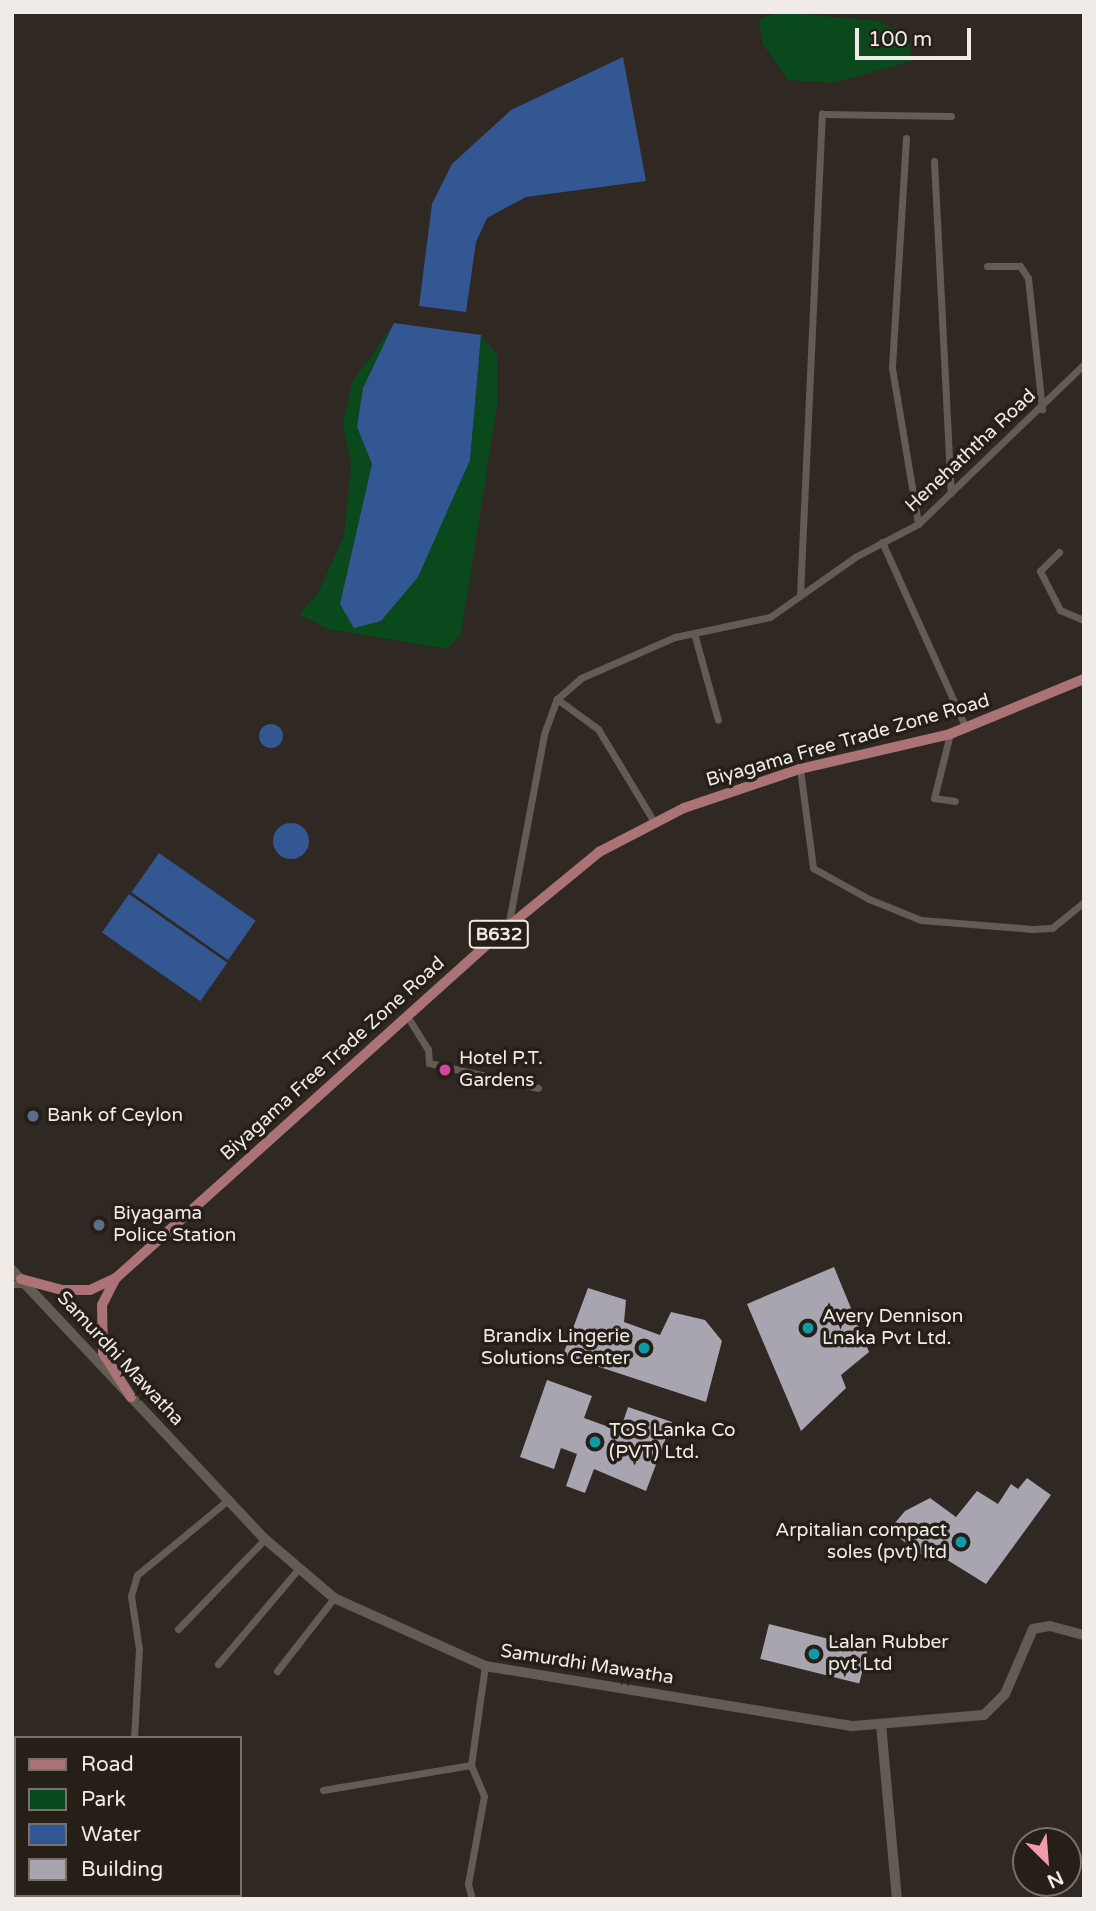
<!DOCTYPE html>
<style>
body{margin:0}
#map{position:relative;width:1096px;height:1911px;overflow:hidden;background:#302822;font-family:"Varela Round",sans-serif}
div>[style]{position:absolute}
.green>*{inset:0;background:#09491b}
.water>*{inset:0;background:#325793;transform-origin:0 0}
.round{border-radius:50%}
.building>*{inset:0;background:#a8a5b0;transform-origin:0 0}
.street>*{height:7px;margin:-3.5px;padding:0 3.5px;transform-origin:3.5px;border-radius:3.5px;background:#645b54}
.secondary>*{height:10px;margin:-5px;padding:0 5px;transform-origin:5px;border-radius:5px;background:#645b54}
.primary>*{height:10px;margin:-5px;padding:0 5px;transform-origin:5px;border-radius:5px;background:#ac7377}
.dots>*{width:19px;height:19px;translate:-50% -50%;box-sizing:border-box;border:4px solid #261f18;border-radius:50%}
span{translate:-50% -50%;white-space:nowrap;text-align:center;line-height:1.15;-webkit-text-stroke:7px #261f18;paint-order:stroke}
.shield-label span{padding:2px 5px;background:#261f18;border:2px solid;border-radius:5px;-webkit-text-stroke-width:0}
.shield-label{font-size:18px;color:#f0ebe7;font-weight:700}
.street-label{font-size:19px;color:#f0ebe7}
.poi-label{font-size:19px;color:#f0ebe7}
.left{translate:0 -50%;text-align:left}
.right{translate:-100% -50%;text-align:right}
.frame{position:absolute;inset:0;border:14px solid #f0ebe7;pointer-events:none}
.legend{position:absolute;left:14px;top:1736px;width:228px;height:161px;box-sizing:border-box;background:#261f18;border:2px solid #77716b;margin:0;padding:9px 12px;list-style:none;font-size:21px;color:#f0ebe7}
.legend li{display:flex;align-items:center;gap:14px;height:35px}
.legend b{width:35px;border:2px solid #77716b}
.north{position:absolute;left:1012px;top:1827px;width:70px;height:70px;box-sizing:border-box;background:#261f18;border:2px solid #77716b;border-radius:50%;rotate:155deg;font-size:19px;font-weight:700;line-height:28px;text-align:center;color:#f0ebe7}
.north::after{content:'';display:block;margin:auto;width:24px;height:32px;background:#f39aab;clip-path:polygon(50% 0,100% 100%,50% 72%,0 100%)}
.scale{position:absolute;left:855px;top:28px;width:116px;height:32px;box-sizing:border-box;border:4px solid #f0ebe7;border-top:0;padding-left:9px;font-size:21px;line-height:24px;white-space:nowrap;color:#f0ebe7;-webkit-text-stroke:5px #261f18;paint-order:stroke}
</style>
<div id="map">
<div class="green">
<div style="clip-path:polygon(778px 12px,879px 21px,908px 37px,912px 61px,833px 83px,788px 80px,763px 45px,759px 20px)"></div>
<div style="clip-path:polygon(394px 323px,363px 388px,357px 427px,372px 464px,340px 604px,470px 460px,481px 335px,497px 355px,497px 406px,461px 634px,447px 649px,328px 629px,299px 614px,317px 595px,344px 536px,351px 464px,343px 424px,352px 383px)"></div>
</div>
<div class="water">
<div style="clip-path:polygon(623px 57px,646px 181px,526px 197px,487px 218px,476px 242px,466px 312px,419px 306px,432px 204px,452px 164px,511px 110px)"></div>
<div style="clip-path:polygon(394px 323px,481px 335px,470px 460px,418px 577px,381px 621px,354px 628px,340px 604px,372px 464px,357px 427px,363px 388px)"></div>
<div class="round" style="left:259px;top:724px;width:24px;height:24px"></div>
<div class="round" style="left:273px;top:823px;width:36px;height:36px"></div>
<div style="left:159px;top:853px;width:118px;height:48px;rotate:35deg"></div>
<div style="left:129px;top:894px;width:120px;height:47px;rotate:35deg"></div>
</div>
<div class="building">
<div style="clip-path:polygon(834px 1267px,869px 1352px,841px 1375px,846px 1388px,801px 1431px,747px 1304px)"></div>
<div style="clip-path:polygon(588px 1288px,626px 1300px,624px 1322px,660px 1335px,671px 1312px,705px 1320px,722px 1341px,706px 1402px,563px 1355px)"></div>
<div style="clip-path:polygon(547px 1380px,592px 1396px,584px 1418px,620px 1431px,628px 1407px,672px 1422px,646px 1491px,594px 1469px,585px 1493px,566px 1486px,577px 1454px,561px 1448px,554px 1469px,520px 1457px)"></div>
<div style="clip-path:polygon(1027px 1478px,1051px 1495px,986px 1584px,936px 1553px,930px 1561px,889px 1530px,905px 1511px,930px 1498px,956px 1517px,977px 1491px,998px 1504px,1011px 1484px,1018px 1489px)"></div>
<div style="left:769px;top:1624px;width:102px;height:36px;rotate:14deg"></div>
</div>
<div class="street">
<div style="left:906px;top:138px;width:230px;rotate:93.5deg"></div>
<div style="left:892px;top:368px;width:158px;rotate:80.5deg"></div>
<div style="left:934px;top:161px;width:332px;rotate:87.1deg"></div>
<div style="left:987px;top:266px;width:33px"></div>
<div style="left:1020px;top:266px;width:14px;rotate:56deg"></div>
<div style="left:1028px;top:278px;width:132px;rotate:83.9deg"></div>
<div style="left:882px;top:542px;width:204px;rotate:65.7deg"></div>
<div style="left:1059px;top:552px;width:27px;rotate:135deg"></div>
<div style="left:1040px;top:571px;width:44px;rotate:62.9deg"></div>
<div style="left:1060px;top:610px;width:26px;rotate:23deg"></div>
<div style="left:800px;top:595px;width:482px;rotate:-87.4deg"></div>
<div style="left:822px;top:114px;width:129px;rotate:0.9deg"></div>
<div style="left:694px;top:633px;width:90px;rotate:74.6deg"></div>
<div style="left:557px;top:699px;width:51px;rotate:36.2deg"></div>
<div style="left:598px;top:729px;width:106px;rotate:58.9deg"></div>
<div style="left:950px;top:734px;width:66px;rotate:104deg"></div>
<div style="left:934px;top:798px;width:21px;rotate:8deg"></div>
<div style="left:800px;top:769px;width:100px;rotate:82.5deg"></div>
<div style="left:813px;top:868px;width:64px;rotate:29deg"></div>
<div style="left:869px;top:899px;width:56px;rotate:22deg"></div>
<div style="left:921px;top:920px;width:111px;rotate:4.6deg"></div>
<div style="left:1032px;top:929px;width:20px;rotate:-3deg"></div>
<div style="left:1052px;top:928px;width:41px;rotate:-39.1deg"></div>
<div style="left:508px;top:927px;width:196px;rotate:-79.4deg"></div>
<div style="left:544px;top:734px;width:37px;rotate:-70deg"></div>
<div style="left:557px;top:699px;width:32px;rotate:-41deg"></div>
<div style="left:581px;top:678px;width:103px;rotate:-23.6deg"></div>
<div style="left:675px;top:637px;width:97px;rotate:-11.9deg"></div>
<div style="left:770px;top:617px;width:104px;rotate:-35.2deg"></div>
<div style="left:855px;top:557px;width:71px;rotate:-27.6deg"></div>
<div style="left:918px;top:524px;width:231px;rotate:-43.9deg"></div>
<div style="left:407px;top:1016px;width:39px;rotate:58deg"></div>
<div style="left:428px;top:1049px;width:14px;rotate:86deg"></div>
<div style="left:429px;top:1063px;width:112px;rotate:12.9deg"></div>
<div style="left:12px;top:1284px;width:13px"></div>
<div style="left:178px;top:1629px;width:125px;rotate:-46deg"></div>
<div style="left:218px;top:1664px;width:127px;rotate:-49.8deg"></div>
<div style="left:277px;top:1671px;width:93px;rotate:-52deg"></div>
<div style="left:134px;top:1738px;width:89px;rotate:-86.8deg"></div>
<div style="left:139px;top:1649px;width:54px;rotate:-98.6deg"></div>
<div style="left:131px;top:1596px;width:22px;rotate:-74deg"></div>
<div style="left:137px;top:1575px;width:118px;rotate:-39.5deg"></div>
<div style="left:12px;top:1785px;width:4px;rotate:14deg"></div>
<div style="left:323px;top:1790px;width:150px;rotate:-9.6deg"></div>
<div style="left:190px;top:1895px;width:6px;rotate:39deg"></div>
<div style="left:472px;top:1899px;width:16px;rotate:-105deg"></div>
<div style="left:468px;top:1884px;width:89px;rotate:-79.7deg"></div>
<div style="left:484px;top:1796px;width:34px;rotate:-113deg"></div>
<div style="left:471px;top:1765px;width:100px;rotate:-82deg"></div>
</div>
<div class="secondary">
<div style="left:12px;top:1270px;width:369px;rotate:46.8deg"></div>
<div style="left:265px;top:1539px;width:91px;rotate:40.5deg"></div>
<div style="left:334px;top:1598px;width:166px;rotate:24.2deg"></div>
<div style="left:485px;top:1666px;width:373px;rotate:9.3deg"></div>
<div style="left:853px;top:1726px;width:131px;rotate:-4.8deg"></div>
<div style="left:984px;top:1715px;width:30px;rotate:-45deg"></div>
<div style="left:1005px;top:1694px;width:71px;rotate:-66.7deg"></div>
<div style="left:1033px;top:1629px;width:17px;rotate:-10deg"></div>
<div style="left:1050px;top:1626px;width:35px;rotate:15deg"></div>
<div style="left:881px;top:1724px;width:176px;rotate:84.8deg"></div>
</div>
<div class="primary">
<div style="left:21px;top:1279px;width:42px;rotate:15deg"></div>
<div style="left:62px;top:1290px;width:28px"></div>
<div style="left:90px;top:1290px;width:29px;rotate:-25deg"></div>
<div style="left:131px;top:1397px;width:52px;rotate:-122.5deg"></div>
<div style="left:103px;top:1353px;width:48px;rotate:-91.2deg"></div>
<div style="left:102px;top:1305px;width:30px;rotate:-63deg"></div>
<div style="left:116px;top:1278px;width:506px;rotate:-41.95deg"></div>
<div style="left:492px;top:940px;width:139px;rotate:-39.4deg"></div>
<div style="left:599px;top:852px;width:96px;rotate:-27.4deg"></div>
<div style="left:684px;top:808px;width:122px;rotate:-18.6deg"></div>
<div style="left:800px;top:769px;width:154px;rotate:-13.1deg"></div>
<div style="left:950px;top:734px;width:145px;rotate:-22.3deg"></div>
</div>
<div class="dots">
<div style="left:445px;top:1070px;background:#d1479c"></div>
<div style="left:33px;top:1116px;background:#5c6f8a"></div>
<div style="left:99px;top:1225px;background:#5c6f8a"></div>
<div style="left:808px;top:1328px;background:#0f9aa8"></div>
<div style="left:644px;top:1348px;background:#0f9aa8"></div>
<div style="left:595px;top:1442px;background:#0f9aa8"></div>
<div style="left:961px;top:1542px;background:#0f9aa8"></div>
<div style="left:814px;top:1654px;background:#0f9aa8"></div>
</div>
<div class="shield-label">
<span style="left:499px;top:934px">B632</span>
</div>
<div class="street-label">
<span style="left:971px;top:451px;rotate:-43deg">Henehaththa Road</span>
<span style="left:848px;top:741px;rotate:-16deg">Biyagama Free Trade Zone Road</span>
<span style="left:333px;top:1059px;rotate:-42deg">Biyagama Free Trade Zone Road</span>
<span style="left:120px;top:1359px;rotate:47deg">Samurdhi Mawatha</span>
<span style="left:587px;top:1665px;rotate:9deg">Samurdhi Mawatha</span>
</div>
<div class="poi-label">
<span class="left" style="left:459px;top:1070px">Hotel P.T.<br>Gardens</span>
<span class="left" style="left:47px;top:1116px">Bank of Ceylon</span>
<span class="left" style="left:113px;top:1225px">Biyagama<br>Police Station</span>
<span class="left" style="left:822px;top:1328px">Avery Dennison<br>Lnaka Pvt Ltd.</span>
<span class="right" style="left:630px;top:1348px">Brandix Lingerie<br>Solutions Center</span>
<span class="left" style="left:609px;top:1442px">TOS Lanka Co<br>(PVT) Ltd.</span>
<span class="right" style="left:947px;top:1542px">Arpitalian compact<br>soles (pvt) ltd</span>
<span class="left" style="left:828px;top:1654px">Lalan Rubber<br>pvt Ltd</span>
</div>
<div class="frame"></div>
<ul class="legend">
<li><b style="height:9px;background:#ac7377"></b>Road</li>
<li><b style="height:19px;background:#09491b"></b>Park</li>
<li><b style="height:19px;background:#325793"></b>Water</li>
<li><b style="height:19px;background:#a8a5b0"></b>Building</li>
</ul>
<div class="north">N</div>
<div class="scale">100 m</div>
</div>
